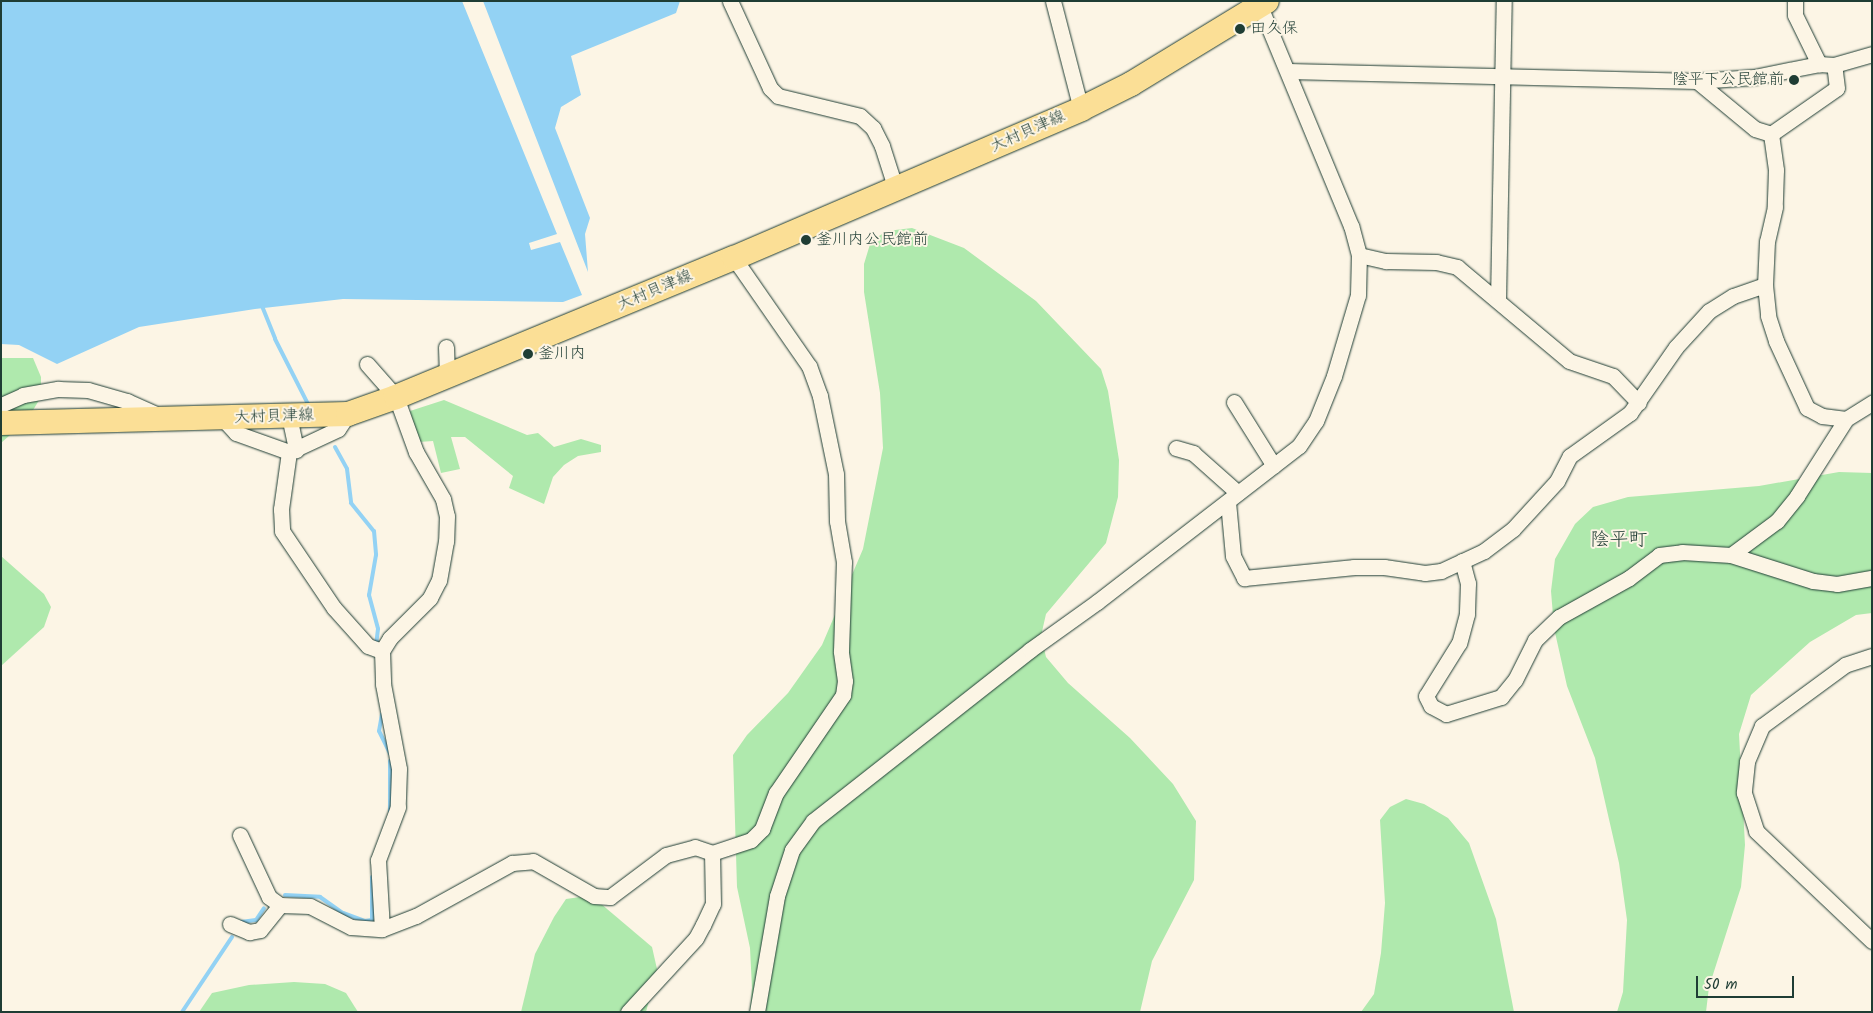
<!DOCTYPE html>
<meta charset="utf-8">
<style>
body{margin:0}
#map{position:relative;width:1873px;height:1013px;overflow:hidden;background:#fcf5e5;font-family:Kalam,"Klee One",sans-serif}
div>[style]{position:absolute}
.green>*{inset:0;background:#afe9ad}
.water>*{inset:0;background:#93d2f4}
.stream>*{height:4px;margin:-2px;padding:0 2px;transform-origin:2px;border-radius:2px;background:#93d2f4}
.roads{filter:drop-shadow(0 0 1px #1f3d34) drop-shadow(0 0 1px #1f3d34)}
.street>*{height:15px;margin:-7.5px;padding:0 7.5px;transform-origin:7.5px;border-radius:7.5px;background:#fcf5e5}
.primary>*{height:24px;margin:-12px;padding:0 12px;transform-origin:12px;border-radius:12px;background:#fbdf96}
.dots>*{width:14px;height:14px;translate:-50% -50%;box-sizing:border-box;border:2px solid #fcf5e5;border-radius:50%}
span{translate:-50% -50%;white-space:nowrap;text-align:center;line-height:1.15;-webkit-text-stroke:4px #fcf5e5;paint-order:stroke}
.poi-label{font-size:16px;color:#1f3d34}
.left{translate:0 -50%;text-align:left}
.right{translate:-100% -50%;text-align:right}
.street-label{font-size:16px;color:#1f3d34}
.quarter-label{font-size:19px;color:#1f3d34}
.frame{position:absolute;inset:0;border:2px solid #1f3d34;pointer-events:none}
.scale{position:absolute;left:1696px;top:976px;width:98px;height:22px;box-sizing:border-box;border:2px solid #1f3d34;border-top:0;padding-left:6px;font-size:15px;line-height:18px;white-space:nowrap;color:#1f3d34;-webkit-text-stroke:4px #fcf5e5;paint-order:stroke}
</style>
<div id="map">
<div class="green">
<div style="clip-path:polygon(912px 228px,964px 248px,1036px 301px,1101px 369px,1108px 391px,1119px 460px,1118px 497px,1106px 543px,1046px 614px,1041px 636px,1046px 657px,1068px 683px,1130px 738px,1173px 784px,1196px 821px,1194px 880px,1152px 961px,1140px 1012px,750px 1012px,752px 988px,750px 948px,737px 887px,733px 755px,747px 735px,788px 693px,822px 645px,863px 549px,883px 448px,880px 393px,864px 292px,864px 264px,871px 241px,887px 231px)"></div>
<div style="clip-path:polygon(1px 358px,33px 358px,41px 377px,41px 397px,27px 420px,1px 443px)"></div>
<div style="clip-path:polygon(444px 400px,527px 435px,538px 433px,554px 447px,581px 439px,601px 445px,601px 452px,578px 456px,564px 465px,553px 477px,544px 504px,509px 488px,513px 476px,465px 437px,451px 437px,460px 469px,441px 473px,433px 441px,419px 442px,410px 411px)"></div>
<div style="clip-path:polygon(1839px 472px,1872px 473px,1872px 613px,1856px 615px,1810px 642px,1751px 695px,1739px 734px,1745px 845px,1741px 887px,1709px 987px,1706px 1012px,1617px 1012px,1623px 992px,1627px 920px,1619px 863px,1595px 758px,1567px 686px,1554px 628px,1551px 591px,1555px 559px,1575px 524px,1593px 507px,1628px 497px,1759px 486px)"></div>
<div style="clip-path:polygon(1px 556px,44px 594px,51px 607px,44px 627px,1px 666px)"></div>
<div style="clip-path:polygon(1406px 799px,1424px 804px,1448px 818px,1469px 843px,1496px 919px,1514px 1012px,1361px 1012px,1374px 994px,1381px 953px,1385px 903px,1380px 820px,1390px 807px)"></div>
<div style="clip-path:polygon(580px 897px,600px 903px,652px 947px,657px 969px,646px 1012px,521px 1012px,535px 954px,554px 917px,566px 899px)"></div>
<div style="clip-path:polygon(294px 982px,325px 984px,346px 993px,358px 1012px,199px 1012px,212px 993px,249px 985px)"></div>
</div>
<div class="water">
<div style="clip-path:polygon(1px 1px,462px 1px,557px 234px,529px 243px,531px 250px,560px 242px,582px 295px,563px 302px,343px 299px,255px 309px,139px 327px,57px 364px,19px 345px,1px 344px)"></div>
<div style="clip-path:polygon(483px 1px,680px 1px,676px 13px,571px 56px,581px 95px,561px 107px,555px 128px,590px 218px,585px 234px,588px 272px)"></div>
</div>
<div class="stream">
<div style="left:262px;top:306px;width:35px;rotate:68deg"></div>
<div style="left:275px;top:339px;width:73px;rotate:63.1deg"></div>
<div style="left:335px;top:447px;width:25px;rotate:61deg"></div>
<div style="left:347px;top:469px;width:34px;rotate:83deg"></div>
<div style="left:351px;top:503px;width:36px;rotate:51deg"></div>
<div style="left:374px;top:531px;width:24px;rotate:85deg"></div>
<div style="left:376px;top:555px;width:41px;rotate:99.9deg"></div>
<div style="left:369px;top:595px;width:35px;rotate:75deg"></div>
<div style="left:378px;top:629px;width:16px;rotate:97deg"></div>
<div style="left:382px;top:714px;width:17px;rotate:100deg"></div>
<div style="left:379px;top:731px;width:25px;rotate:64deg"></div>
<div style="left:390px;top:811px;width:50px;rotate:-90deg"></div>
<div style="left:285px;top:895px;width:35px;rotate:3deg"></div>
<div style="left:320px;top:897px;width:28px;rotate:35deg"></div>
<div style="left:343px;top:913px;width:23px;rotate:20deg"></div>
<div style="left:365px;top:921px;width:7px;rotate:-8deg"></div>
<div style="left:372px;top:920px;width:43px;rotate:-90deg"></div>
<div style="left:241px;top:922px;width:15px;rotate:-8deg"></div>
<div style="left:256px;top:920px;width:14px;rotate:-56deg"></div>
<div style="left:182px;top:1012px;width:90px;rotate:-56.3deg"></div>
</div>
<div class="roads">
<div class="street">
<div style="left:730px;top:1px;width:96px;rotate:65.3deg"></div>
<div style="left:770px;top:88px;width:11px;rotate:45deg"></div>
<div style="left:778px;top:96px;width:84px;rotate:13.7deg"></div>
<div style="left:860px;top:116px;width:18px;rotate:43deg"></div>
<div style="left:873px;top:128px;width:20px;rotate:63deg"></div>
<div style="left:882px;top:146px;width:46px;rotate:72.3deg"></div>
<div style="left:1053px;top:1px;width:112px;rotate:75.5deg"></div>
<div style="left:1795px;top:1px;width:14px;rotate:90deg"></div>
<div style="left:1795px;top:15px;width:55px;rotate:63.9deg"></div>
<div style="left:1288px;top:71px;width:409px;rotate:1.4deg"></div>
<div style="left:1697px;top:81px;width:57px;rotate:-4deg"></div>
<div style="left:1754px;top:77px;width:66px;rotate:-11.3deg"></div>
<div style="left:1819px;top:64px;width:15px;rotate:4deg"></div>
<div style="left:1834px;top:65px;width:40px;rotate:-16deg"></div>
<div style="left:1697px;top:81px;width:75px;rotate:39.6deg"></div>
<div style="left:1755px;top:129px;width:17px;rotate:17deg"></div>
<div style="left:1771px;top:134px;width:36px;rotate:82deg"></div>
<div style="left:1776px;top:170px;width:37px;rotate:92deg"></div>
<div style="left:1775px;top:207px;width:35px;rotate:103deg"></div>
<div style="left:1767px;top:241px;width:44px;rotate:92.6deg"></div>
<div style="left:1765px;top:285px;width:31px;rotate:84deg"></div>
<div style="left:1768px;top:316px;width:26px;rotate:72deg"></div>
<div style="left:1776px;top:341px;width:74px;rotate:65.2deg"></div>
<div style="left:1807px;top:408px;width:17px;rotate:28deg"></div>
<div style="left:1822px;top:416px;width:24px;rotate:7deg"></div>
<div style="left:1771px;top:134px;width:80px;rotate:-34.9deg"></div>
<div style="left:1837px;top:88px;width:23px;rotate:-97deg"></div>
<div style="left:1359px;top:255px;width:28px;rotate:13deg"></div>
<div style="left:1386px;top:261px;width:50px;rotate:1.1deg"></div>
<div style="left:1436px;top:262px;width:22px;rotate:13deg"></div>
<div style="left:1457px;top:267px;width:146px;rotate:40deg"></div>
<div style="left:1569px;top:361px;width:46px;rotate:18.8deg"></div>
<div style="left:1613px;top:376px;width:37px;rotate:46deg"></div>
<div style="left:1498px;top:300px;width:299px;rotate:-88.9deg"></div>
<div style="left:446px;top:347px;width:30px;rotate:88deg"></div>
<div style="left:367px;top:364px;width:44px;rotate:48.7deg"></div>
<div style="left:396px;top:397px;width:59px;rotate:70deg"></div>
<div style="left:416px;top:452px;width:54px;rotate:60.1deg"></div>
<div style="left:443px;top:499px;width:17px;rotate:77deg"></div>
<div style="left:447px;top:516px;width:25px;rotate:92deg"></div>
<div style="left:446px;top:541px;width:40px;rotate:100deg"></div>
<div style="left:439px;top:580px;width:20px;rotate:117deg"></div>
<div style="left:430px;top:598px;width:57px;rotate:135deg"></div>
<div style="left:390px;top:638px;width:15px;rotate:122deg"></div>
<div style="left:382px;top:651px;width:33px;rotate:88deg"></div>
<div style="left:383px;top:684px;width:86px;rotate:79.3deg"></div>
<div style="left:399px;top:769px;width:38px;rotate:92deg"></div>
<div style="left:398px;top:807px;width:57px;rotate:110.7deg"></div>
<div style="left:378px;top:860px;width:69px;rotate:86.7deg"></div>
<div style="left:382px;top:929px;width:36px;rotate:-21deg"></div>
<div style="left:416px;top:916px;width:110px;rotate:-28.9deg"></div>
<div style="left:512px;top:863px;width:21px;rotate:-5deg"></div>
<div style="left:533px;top:861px;width:70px;rotate:29.8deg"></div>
<div style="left:594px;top:896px;width:16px;rotate:4deg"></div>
<div style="left:610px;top:897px;width:70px;rotate:-36.9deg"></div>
<div style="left:666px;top:855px;width:30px;rotate:-15deg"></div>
<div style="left:695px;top:847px;width:18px;rotate:19deg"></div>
<div style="left:1234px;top:402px;width:75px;rotate:58deg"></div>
<div style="left:1px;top:405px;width:24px;rotate:-24deg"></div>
<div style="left:23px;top:395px;width:36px;rotate:-10deg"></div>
<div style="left:58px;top:389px;width:30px;rotate:2deg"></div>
<div style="left:88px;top:390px;width:41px;rotate:15.8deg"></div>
<div style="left:127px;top:401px;width:35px;rotate:24deg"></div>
<div style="left:289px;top:416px;width:35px;rotate:78deg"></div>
<div style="left:223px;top:419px;width:19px;rotate:47deg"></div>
<div style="left:236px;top:433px;width:56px;rotate:19.7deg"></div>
<div style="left:289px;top:452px;width:54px;rotate:-25.1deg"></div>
<div style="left:338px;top:429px;width:18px;rotate:-56deg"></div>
<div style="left:1176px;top:448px;width:18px;rotate:16deg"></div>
<div style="left:1193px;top:453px;width:60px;rotate:41.6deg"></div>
<div style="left:289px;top:452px;width:58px;rotate:98deg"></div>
<div style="left:281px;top:509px;width:22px;rotate:87deg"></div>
<div style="left:282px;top:531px;width:93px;rotate:56deg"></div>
<div style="left:334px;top:608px;width:51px;rotate:48.2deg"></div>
<div style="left:368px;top:646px;width:15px;rotate:20deg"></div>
<div style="left:1228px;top:502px;width:54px;rotate:84.7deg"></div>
<div style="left:1233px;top:556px;width:25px;rotate:63deg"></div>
<div style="left:1244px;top:578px;width:111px;rotate:-5.7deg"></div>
<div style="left:1354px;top:567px;width:30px"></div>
<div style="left:1384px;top:567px;width:41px;rotate:8.3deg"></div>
<div style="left:1425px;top:573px;width:16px;rotate:-7deg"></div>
<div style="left:1441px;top:571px;width:47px;rotate:-24.9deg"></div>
<div style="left:1484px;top:551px;width:36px;rotate:-37deg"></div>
<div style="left:1513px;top:529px;width:65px;rotate:-47.5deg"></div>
<div style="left:1557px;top:481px;width:28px;rotate:-63deg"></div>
<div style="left:1570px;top:456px;width:74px;rotate:-35.6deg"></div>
<div style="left:1630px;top:413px;width:80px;rotate:-55.1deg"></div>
<div style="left:1676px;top:347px;width:49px;rotate:-47.5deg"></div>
<div style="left:1709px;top:311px;width:28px;rotate:-32deg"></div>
<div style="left:1733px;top:296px;width:34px;rotate:-19deg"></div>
<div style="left:1731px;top:555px;width:57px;rotate:-36.5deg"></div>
<div style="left:1777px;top:521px;width:32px;rotate:-51deg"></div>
<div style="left:1797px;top:496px;width:91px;rotate:-57.5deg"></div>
<div style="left:1846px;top:419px;width:31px;rotate:-32deg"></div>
<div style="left:1462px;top:561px;width:23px;rotate:75deg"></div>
<div style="left:1468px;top:583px;width:31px;rotate:92deg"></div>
<div style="left:1467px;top:614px;width:30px;rotate:105deg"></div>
<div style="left:1459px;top:643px;width:62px;rotate:121.9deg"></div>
<div style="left:1426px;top:696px;width:11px;rotate:63deg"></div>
<div style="left:1431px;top:706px;width:17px;rotate:28deg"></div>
<div style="left:1446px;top:714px;width:58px;rotate:-17.2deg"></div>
<div style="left:1501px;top:697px;width:22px;rotate:-51deg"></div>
<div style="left:1515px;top:680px;width:45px;rotate:-63.4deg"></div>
<div style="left:1535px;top:640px;width:33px;rotate:-44deg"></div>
<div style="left:1559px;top:617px;width:80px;rotate:-29.1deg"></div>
<div style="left:1629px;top:578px;width:38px;rotate:-37deg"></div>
<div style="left:1659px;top:555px;width:23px;rotate:-7deg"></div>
<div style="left:1682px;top:552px;width:49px;rotate:3.5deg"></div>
<div style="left:1731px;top:555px;width:86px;rotate:17.6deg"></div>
<div style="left:1813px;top:581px;width:24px;rotate:7deg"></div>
<div style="left:1837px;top:584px;width:36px;rotate:-10deg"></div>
<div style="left:1872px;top:656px;width:28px;rotate:162deg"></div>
<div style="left:1845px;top:665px;width:103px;rotate:143.7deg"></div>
<div style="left:1762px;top:726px;width:39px;rotate:113deg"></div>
<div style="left:1747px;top:762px;width:31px;rotate:96deg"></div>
<div style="left:1744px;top:793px;width:40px;rotate:72deg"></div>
<div style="left:1756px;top:831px;width:160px;rotate:43.5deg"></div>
<div style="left:240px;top:835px;width:68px;rotate:64.9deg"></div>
<div style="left:269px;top:897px;width:14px;rotate:36deg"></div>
<div style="left:712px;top:853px;width:41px;rotate:-18.4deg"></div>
<div style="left:751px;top:840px;width:16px;rotate:-45deg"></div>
<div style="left:762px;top:829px;width:39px;rotate:-69deg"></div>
<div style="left:776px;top:793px;width:119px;rotate:-55.6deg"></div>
<div style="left:843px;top:695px;width:14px;rotate:-82deg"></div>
<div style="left:845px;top:681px;width:30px;rotate:-98deg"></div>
<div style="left:841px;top:651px;width:89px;rotate:-88.1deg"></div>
<div style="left:844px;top:562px;width:42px;rotate:-99.7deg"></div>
<div style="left:837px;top:521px;width:47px;rotate:-91.2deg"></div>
<div style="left:836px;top:474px;width:80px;rotate:-101.6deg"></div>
<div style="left:820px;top:396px;width:32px;rotate:-110deg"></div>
<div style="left:809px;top:366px;width:131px;rotate:-124.8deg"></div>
<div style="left:230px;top:924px;width:21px;rotate:23deg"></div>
<div style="left:249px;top:932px;width:11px;rotate:-10deg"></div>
<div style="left:260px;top:930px;width:32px;rotate:-51deg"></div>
<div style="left:280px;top:905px;width:30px;rotate:2deg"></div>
<div style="left:310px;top:906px;width:46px;rotate:27.1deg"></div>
<div style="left:351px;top:927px;width:31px;rotate:4deg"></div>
<div style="left:628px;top:1012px;width:100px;rotate:-47.4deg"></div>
<div style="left:696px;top:938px;width:15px;rotate:-62deg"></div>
<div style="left:703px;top:925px;width:23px;rotate:-65deg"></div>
<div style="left:713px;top:904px;width:51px;rotate:-91.1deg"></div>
<div style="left:757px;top:1012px;width:118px;rotate:-80.2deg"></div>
<div style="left:777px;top:896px;width:48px;rotate:-71.9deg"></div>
<div style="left:792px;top:850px;width:36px;rotate:-54deg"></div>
<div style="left:813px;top:821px;width:276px;rotate:-38.2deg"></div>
<div style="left:1030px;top:650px;width:82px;rotate:-35.6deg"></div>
<div style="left:1097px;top:602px;width:255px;rotate:-37.7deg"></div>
<div style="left:1299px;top:446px;width:30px;rotate:-56deg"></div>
<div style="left:1316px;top:421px;width:48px;rotate:-68.2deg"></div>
<div style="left:1334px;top:376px;width:84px;rotate:-73.5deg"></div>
<div style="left:1358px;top:295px;width:40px;rotate:-88.6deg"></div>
<div style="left:1359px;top:255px;width:30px;rotate:-105deg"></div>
<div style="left:1351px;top:226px;width:238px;rotate:-112.5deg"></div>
</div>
<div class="primary">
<div style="left:1px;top:423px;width:347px;rotate:-1.5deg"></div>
<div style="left:348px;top:414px;width:51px;rotate:-19.5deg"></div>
<div style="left:396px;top:397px;width:365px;rotate:-22.4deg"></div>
<div style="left:734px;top:258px;width:378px;rotate:-23.2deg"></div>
<div style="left:1081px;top:109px;width:56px;rotate:-26.6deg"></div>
<div style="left:1131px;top:84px;width:159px;rotate:-31.4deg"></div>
</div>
</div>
<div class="dots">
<div style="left:1240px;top:29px;background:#1f3d34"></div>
<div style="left:1794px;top:80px;background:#1f3d34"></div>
<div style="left:806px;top:240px;background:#1f3d34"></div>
<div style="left:528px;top:354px;background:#1f3d34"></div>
</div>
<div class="poi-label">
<span class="left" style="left:1250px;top:29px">田久保</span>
<span class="right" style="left:1784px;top:80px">陰平下公民館前</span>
<span class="left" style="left:816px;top:240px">釜川内公民館前</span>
<span class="left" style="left:538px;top:354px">釜川内</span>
</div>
<div class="street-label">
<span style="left:1028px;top:132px;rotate:-24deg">大村貝津線</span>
<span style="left:655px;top:291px;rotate:-23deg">大村貝津線</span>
<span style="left:274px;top:417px;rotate:-2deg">大村貝津線</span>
</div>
<div class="quarter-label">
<span style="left:1619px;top:541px">陰平町</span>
</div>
<div class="frame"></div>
<div class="scale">50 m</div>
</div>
